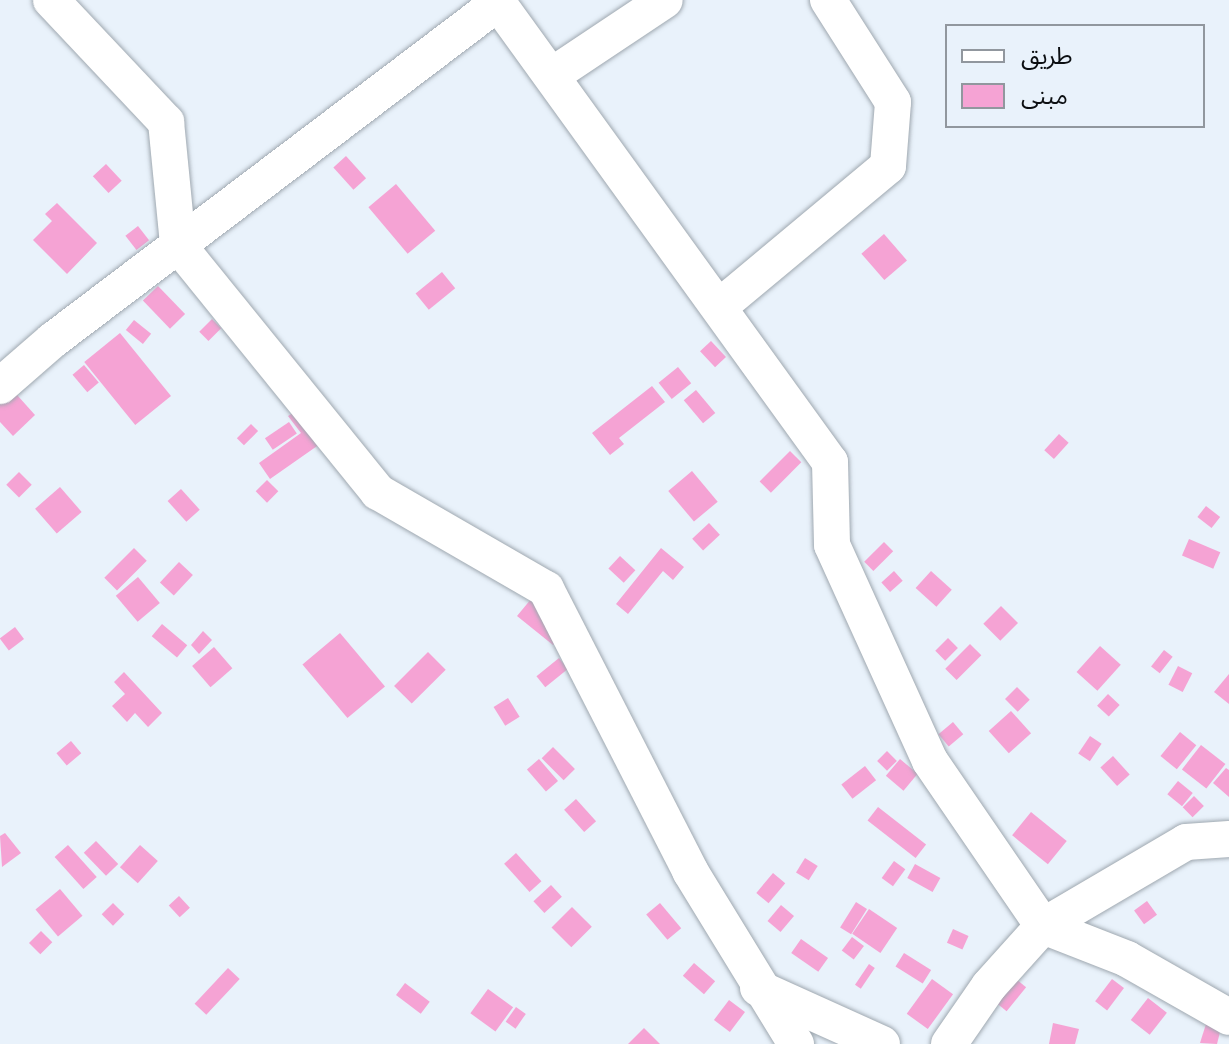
<!DOCTYPE html>
<meta charset="utf-8">
<style>
body{margin:0}
#map{position:relative;width:1229px;height:1044px;overflow:hidden;background:#e9f2fb;font-family:Montserrat,"Noto Sans Arabic",sans-serif}
div>[style]{position:absolute}
.building>*{inset:0;background:#f5a3d4;transform-origin:0 0}
.roads{filter:drop-shadow(0 0 2px #9fa8b0) drop-shadow(0 0 2px #9fa8b0)}
.minor>*{height:36px;margin:-18px;padding:0 18px;transform-origin:18px;border-radius:18px;background:#fff}
span{translate:-50% -50%;white-space:nowrap;text-align:center;line-height:1.15;-webkit-text-stroke:6px #e9f2fb;paint-order:stroke}
.legend{position:absolute;left:945px;top:24px;width:260px;height:104px;box-sizing:border-box;background:#e9f2fb;border:2px solid #91979e;margin:0;padding:10px 14px;list-style:none;font-size:24px;color:#0c0f12}
.legend li{display:flex;align-items:center;gap:16px;height:40px}
.legend b{width:40px;border:2px solid #91979e}
</style>
<div id="map">
<div class="building">
<div style="left:346px;top:156px;width:30px;height:17px;rotate:48deg"></div>
<div style="left:106px;top:164px;width:23px;height:18px;rotate:47deg"></div>
<div style="left:396px;top:184px;width:61px;height:36px;rotate:50deg"></div>
<div style="clip-path:polygon(57px 203px,97px 243px,67px 274px,33px 240px,52px 221px,45px 214px)"></div>
<div style="left:138px;top:226px;width:18px;height:16px;rotate:52deg"></div>
<div style="left:884px;top:234px;width:35px;height:30px;rotate:49deg"></div>
<div style="left:442px;top:272px;width:21px;height:34px;rotate:51deg"></div>
<div style="left:158px;top:286px;width:39px;height:21px;rotate:46deg"></div>
<div style="left:212px;top:319px;width:13px;height:18px;rotate:45deg"></div>
<div style="left:134px;top:320px;width:22px;height:13px;rotate:39deg"></div>
<div style="left:120px;top:333px;width:81px;height:46px;rotate:51deg"></div>
<div style="left:711px;top:341px;width:22px;height:15px;rotate:47deg"></div>
<div style="left:84px;top:365px;width:23px;height:15px;rotate:50deg"></div>
<div style="left:678px;top:367px;width:21px;height:25px;rotate:51deg"></div>
<div style="clip-path:polygon(9px 386px,35px 415px,13px 436px,0 422px,0 394px)"></div>
<div style="clip-path:polygon(652px 386px,665px 402px,619px 438px,624px 444px,610px 455px,592px 433px)"></div>
<div style="left:696px;top:390px;width:30px;height:16px;rotate:50deg"></div>
<div style="clip-path:polygon(296px 411px,320px 444px,270px 479px,259px 463px,301px 433px,288px 416px)"></div>
<div style="left:289px;top:422px;width:14px;height:29px;rotate:56deg"></div>
<div style="left:251px;top:424px;width:10px;height:20px;rotate:45deg"></div>
<div style="left:1059px;top:434px;width:13px;height:22px;rotate:42deg"></div>
<div style="left:790px;top:451px;width:16px;height:43px;rotate:45deg"></div>
<div style="left:692px;top:471px;width:40px;height:31px;rotate:50deg"></div>
<div style="left:19px;top:472px;width:18px;height:18px;rotate:45deg"></div>
<div style="left:267px;top:480px;width:16px;height:16px;rotate:45deg"></div>
<div style="left:60px;top:487px;width:33px;height:33px;rotate:49deg"></div>
<div style="left:181px;top:489px;width:28px;height:18px;rotate:48deg"></div>
<div style="left:1206px;top:506px;width:18px;height:14px;rotate:38deg"></div>
<div style="left:709px;top:523px;width:16px;height:23px;rotate:47deg"></div>
<div style="left:1189px;top:539px;width:34px;height:18px;rotate:23deg"></div>
<div style="left:884px;top:542px;width:13px;height:28px;rotate:45deg"></div>
<div style="left:134px;top:548px;width:18px;height:42px;rotate:45deg"></div>
<div style="clip-path:polygon(661px 548px,684px 567px,673px 580px,663px 571px,628px 614px,616px 604px)"></div>
<div style="left:620px;top:556px;width:21px;height:17px;rotate:43deg"></div>
<div style="left:179px;top:562px;width:19px;height:28px;rotate:43deg"></div>
<div style="left:894px;top:571px;width:13px;height:17px;rotate:48deg"></div>
<div style="left:931px;top:571px;width:28px;height:23px;rotate:42deg"></div>
<div style="left:138px;top:577px;width:34px;height:29px;rotate:50deg"></div>
<div style="clip-path:polygon(536px 593px,560px 612px,546px 629px,558px 639px,553px 645px,517px 616px)"></div>
<div style="left:1001px;top:606px;width:24px;height:25px;rotate:45deg"></div>
<div style="left:162px;top:624px;width:33px;height:16px;rotate:40deg"></div>
<div style="left:15px;top:627px;width:15px;height:19px;rotate:53deg"></div>
<div style="clip-path:polygon(203px 631px,212px 640px,199px 654px,191px 645px)"></div>
<div style="left:340px;top:633px;width:70px;height:49px;rotate:50deg"></div>
<div style="left:948px;top:638px;width:14px;height:18px;rotate:45deg"></div>
<div style="left:970px;top:644px;width:16px;height:35px;rotate:45deg"></div>
<div style="left:1100px;top:646px;width:28px;height:35px;rotate:42deg"></div>
<div style="left:214px;top:647px;width:28px;height:29px;rotate:49deg"></div>
<div style="left:1164px;top:650px;width:11px;height:21px;rotate:38deg"></div>
<div style="left:428px;top:652px;width:25px;height:48px;rotate:45deg"></div>
<div style="left:559px;top:658px;width:14px;height:29px;rotate:51deg"></div>
<div style="left:1178px;top:666px;width:16px;height:21px;rotate:27deg"></div>
<div style="clip-path:polygon(124px 672px,162px 713px,148px 727px,135px 713px,127px 722px,112px 706px,125px 694px,114px 682px)"></div>
<div style="clip-path:polygon(1229px 674px,1229px 704px,1214px 692px)"></div>
<div style="left:1017px;top:687px;width:18px;height:17px;rotate:45deg"></div>
<div style="left:1108px;top:694px;width:16px;height:16px;rotate:43deg"></div>
<div style="left:508px;top:698px;width:22px;height:17px;rotate:58deg"></div>
<div style="left:1011px;top:711px;width:30px;height:30px;rotate:48deg"></div>
<div style="left:953px;top:722px;width:16px;height:19px;rotate:50deg"></div>
<div style="left:1180px;top:732px;width:21px;height:31px;rotate:39deg"></div>
<div style="left:1090px;top:736px;width:14px;height:21px;rotate:34deg"></div>
<div style="left:71px;top:741px;width:16px;height:19px;rotate:50deg"></div>
<div style="left:1201px;top:745px;width:31px;height:31px;rotate:38deg"></div>
<div style="left:553px;top:747px;width:31px;height:16px;rotate:45deg"></div>
<div style="left:887px;top:751px;width:14px;height:14px;rotate:45deg"></div>
<div style="left:1113px;top:756px;width:25px;height:17px;rotate:48deg"></div>
<div style="left:539px;top:759px;width:29px;height:16px;rotate:49deg"></div>
<div style="left:900px;top:759px;width:23px;height:22px;rotate:40deg"></div>
<div style="left:865px;top:766px;width:18px;height:30px;rotate:52deg"></div>
<div style="clip-path:polygon(1226px 768px,1229px 770px,1229px 797px,1213px 783px)"></div>
<div style="left:1178px;top:781px;width:19px;height:17px;rotate:39deg"></div>
<div style="left:1194px;top:796px;width:14px;height:16px;rotate:45deg"></div>
<div style="left:576px;top:799px;width:30px;height:16px;rotate:48deg"></div>
<div style="left:878px;top:807px;width:61px;height:17px;rotate:38deg"></div>
<div style="left:1031px;top:812px;width:46px;height:30px;rotate:39deg"></div>
<div style="clip-path:polygon(5px 833px,21px 853px,2px 867px,0 836px)"></div>
<div style="left:96px;top:841px;width:32px;height:17px;rotate:46deg"></div>
<div style="left:68px;top:845px;width:43px;height:18px;rotate:48deg"></div>
<div style="left:140px;top:845px;width:24px;height:30px;rotate:42deg"></div>
<div style="left:516px;top:853px;width:38px;height:16px;rotate:48deg"></div>
<div style="left:805px;top:858px;width:15px;height:17px;rotate:32deg"></div>
<div style="left:894px;top:861px;width:14px;height:21px;rotate:36deg"></div>
<div style="left:915px;top:864px;width:29px;height:16px;rotate:29deg"></div>
<div style="left:773px;top:873px;width:16px;height:26px;rotate:40deg"></div>
<div style="left:551px;top:885px;width:16px;height:24px;rotate:47deg"></div>
<div style="left:60px;top:889px;width:35px;height:32px;rotate:50deg"></div>
<div style="left:179px;top:896px;width:16px;height:14px;rotate:47deg"></div>
<div style="left:1147px;top:901px;width:17px;height:16px;rotate:54deg"></div>
<div style="left:856px;top:902px;width:13px;height:30px;rotate:32deg"></div>
<div style="left:113px;top:903px;width:16px;height:16px;rotate:45deg"></div>
<div style="left:660px;top:903px;width:33px;height:18px;rotate:50deg"></div>
<div style="left:781px;top:905px;width:17px;height:21px;rotate:40deg"></div>
<div style="left:572px;top:907px;width:28px;height:29px;rotate:45deg"></div>
<div style="left:869px;top:909px;width:34px;height:30px;rotate:34deg"></div>
<div style="left:953px;top:929px;width:17px;height:15px;rotate:24deg"></div>
<div style="left:41px;top:931px;width:16px;height:17px;rotate:45deg"></div>
<div style="left:852px;top:937px;width:15px;height:17px;rotate:37deg"></div>
<div style="left:801px;top:939px;width:33px;height:17px;rotate:35deg"></div>
<div style="left:904px;top:953px;width:32px;height:16px;rotate:32deg"></div>
<div style="left:694px;top:963px;width:28px;height:17px;rotate:41deg"></div>
<div style="left:869px;top:964px;width:7px;height:25px;rotate:34deg"></div>
<div style="left:228px;top:968px;width:16px;height:49px;rotate:43deg"></div>
<div style="left:932px;top:979px;width:26px;height:43px;rotate:36deg"></div>
<div style="left:1016px;top:979px;width:13px;height:31px;rotate:39deg"></div>
<div style="left:1112px;top:979px;width:15px;height:28px;rotate:37deg"></div>
<div style="left:405px;top:983px;width:31px;height:15px;rotate:37deg"></div>
<div style="left:488px;top:989px;width:31px;height:30px;rotate:36deg"></div>
<div style="left:1148px;top:998px;width:24px;height:28px;rotate:38deg"></div>
<div style="left:729px;top:1000px;width:20px;height:25px;rotate:37deg"></div>
<div style="left:516px;top:1007px;width:12px;height:18px;rotate:35deg"></div>
<div style="clip-path:polygon(1053px 1023px,1079px 1029px,1075px 1044px,1049px 1044px)"></div>
<div style="clip-path:polygon(1206px 1024px,1221px 1028px,1217px 1044px,1200px 1043px)"></div>
<div style="clip-path:polygon(644px 1028px,660px 1044px,628px 1044px)"></div>
</div>
<div class="roads">
<div class="minor">
<div style="left:51px;top:0;width:168px;rotate:46.7deg"></div>
<div style="left:166px;top:122px;width:124px;rotate:84.4deg"></div>
<div style="left:178px;top:245px;width:318px;rotate:51deg"></div>
<div style="left:378px;top:492px;width:194px;rotate:30deg"></div>
<div style="left:546px;top:589px;width:317px;rotate:62.9deg"></div>
<div style="left:690px;top:871px;width:203px;rotate:58.5deg"></div>
<div style="left:496px;top:0;width:570px;rotate:54.14deg"></div>
<div style="left:830px;top:462px;width:83px;rotate:88.6deg"></div>
<div style="left:832px;top:545px;width:237px;rotate:65.6deg"></div>
<div style="left:930px;top:761px;width:200px;rotate:55.6deg"></div>
<div style="left:1043px;top:926px;width:90px;rotate:21.4deg"></div>
<div style="left:1127px;top:959px;width:117px;rotate:29.6deg"></div>
<div style="left:554px;top:74px;width:133px;rotate:-33.7deg"></div>
<div style="left:719px;top:307px;width:220px;rotate:-39.8deg"></div>
<div style="left:888px;top:166px;width:64px;rotate:-85.5deg"></div>
<div style="left:893px;top:102px;width:121px;rotate:-122.5deg"></div>
<div style="left:0;top:386px;width:70px;rotate:-41deg"></div>
<div style="left:53px;top:340px;width:558px;rotate:-37.14deg"></div>
<div style="left:758px;top:988px;width:136px;rotate:24.3deg"></div>
<div style="left:949px;top:1044px;width:70px;rotate:-55.4deg"></div>
<div style="left:989px;top:986px;width:81px;rotate:-48deg"></div>
<div style="left:1043px;top:926px;width:166px;rotate:-30.4deg"></div>
<div style="left:1186px;top:842px;width:43px;rotate:-4deg"></div>
</div>
</div>
<ul class="legend">
<li><b style="height:10px;background:#fff"></b>طريق</li>
<li><b style="height:22px;background:#f5a3d4"></b>مبنى</li>
</ul>
</div>
